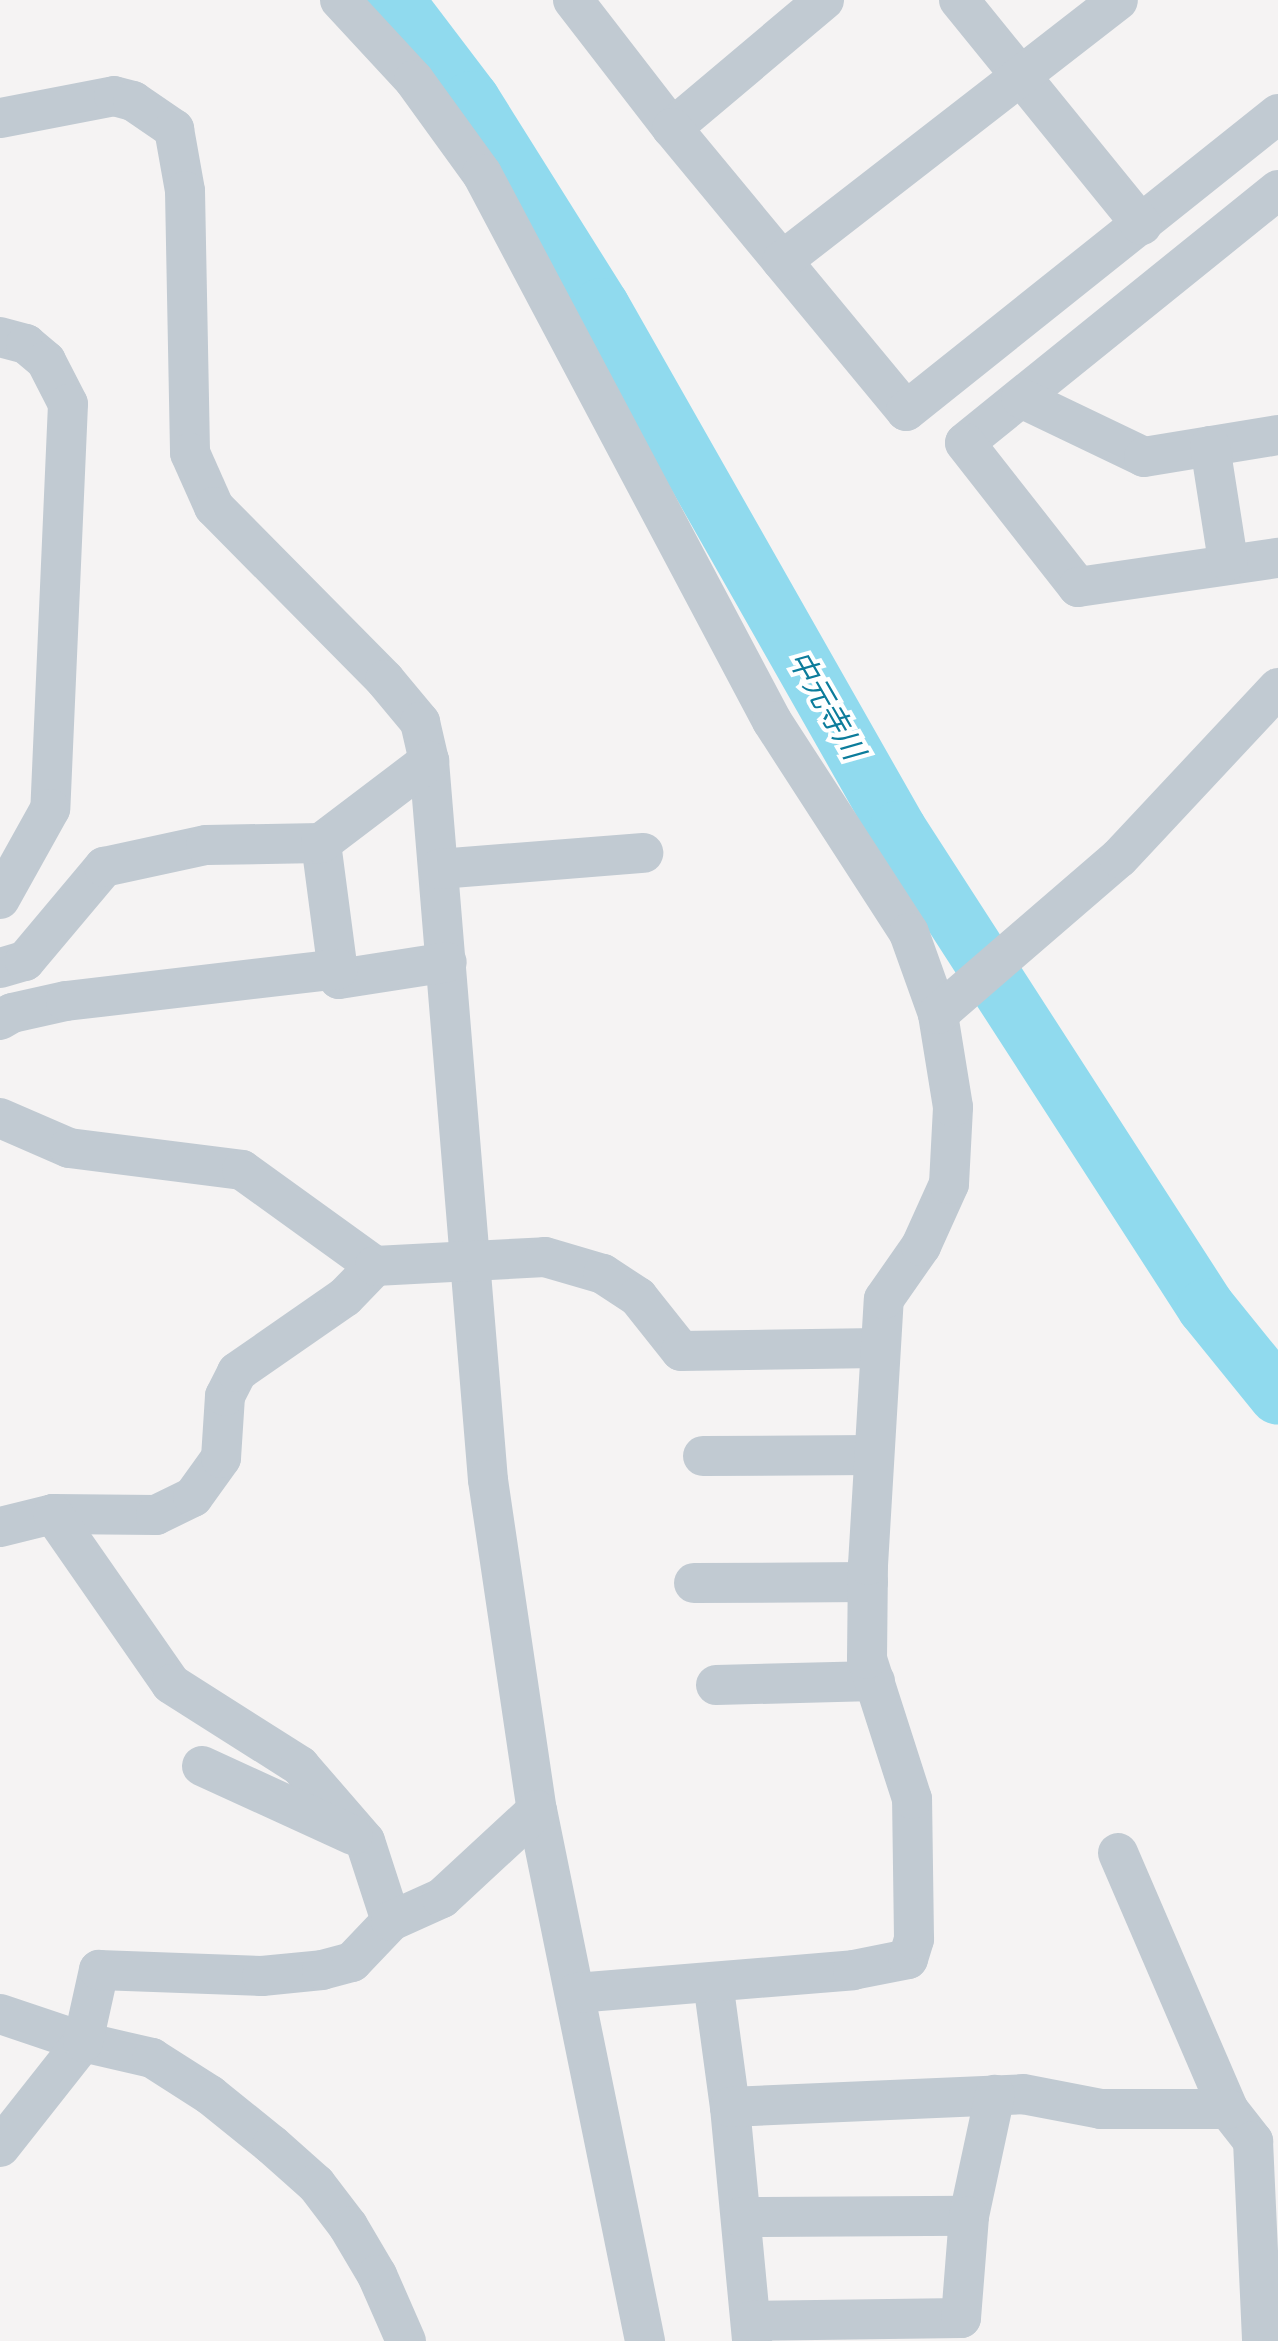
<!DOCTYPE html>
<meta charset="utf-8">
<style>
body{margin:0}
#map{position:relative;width:1278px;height:2341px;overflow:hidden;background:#f5f3f3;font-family:Poppins,"Noto Sans JP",sans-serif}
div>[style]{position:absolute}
.river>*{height:58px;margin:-29px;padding:0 29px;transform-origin:29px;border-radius:29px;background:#90daee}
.minor>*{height:40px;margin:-20px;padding:0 20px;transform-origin:20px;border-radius:20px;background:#c1cad2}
span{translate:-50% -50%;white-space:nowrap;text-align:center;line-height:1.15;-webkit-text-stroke:8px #fff;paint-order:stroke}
.water-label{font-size:30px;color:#0c7c9b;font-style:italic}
</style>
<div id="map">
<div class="river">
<div style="left:395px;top:0;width:126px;rotate:52.8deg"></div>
<div style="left:471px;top:100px;width:244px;rotate:57.9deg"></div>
<div style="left:601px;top:307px;width:601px;rotate:60.41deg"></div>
<div style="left:898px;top:830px;width:568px;rotate:57.15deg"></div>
<div style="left:1206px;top:1307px;width:114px;rotate:51deg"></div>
</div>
<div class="minor">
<div style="left:340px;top:0;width:109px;rotate:47.2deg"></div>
<div style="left:414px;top:80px;width:116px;rotate:54.1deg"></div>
<div style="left:482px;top:174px;width:619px;rotate:62.07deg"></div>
<div style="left:772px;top:721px;width:252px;rotate:57.1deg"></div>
<div style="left:909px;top:933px;width:86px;rotate:70.3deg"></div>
<div style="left:573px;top:0;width:162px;rotate:52.3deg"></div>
<div style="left:824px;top:0;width:199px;rotate:139.9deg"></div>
<div style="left:672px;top:128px;width:367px;rotate:50.4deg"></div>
<div style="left:906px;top:411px;width:476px;rotate:-38.6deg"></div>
<div style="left:959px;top:0;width:290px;rotate:50.9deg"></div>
<div style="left:0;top:118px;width:116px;rotate:-10.9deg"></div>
<div style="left:114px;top:96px;width:20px;rotate:15deg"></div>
<div style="left:133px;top:101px;width:50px;rotate:34.3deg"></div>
<div style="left:174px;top:129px;width:63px;rotate:79.9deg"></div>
<div style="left:185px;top:191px;width:262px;rotate:88.9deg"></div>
<div style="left:190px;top:453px;width:59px;rotate:66deg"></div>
<div style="left:214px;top:507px;width:243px;rotate:45.3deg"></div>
<div style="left:385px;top:680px;width:55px;rotate:50.2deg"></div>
<div style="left:420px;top:722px;width:40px;rotate:77deg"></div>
<div style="left:429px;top:761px;width:721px;rotate:85.31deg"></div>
<div style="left:488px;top:1480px;width:334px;rotate:81.6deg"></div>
<div style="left:537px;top:1810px;width:542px;rotate:78.5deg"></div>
<div style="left:1278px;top:190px;width:402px;rotate:141.1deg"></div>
<div style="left:965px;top:443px;width:183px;rotate:51.9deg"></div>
<div style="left:1078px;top:587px;width:202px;rotate:-8.3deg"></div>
<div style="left:782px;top:261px;width:425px;rotate:-37.8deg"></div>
<div style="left:0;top:337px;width:27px;rotate:15deg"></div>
<div style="left:26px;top:344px;width:26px;rotate:40deg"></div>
<div style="left:46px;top:361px;width:48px;rotate:62.9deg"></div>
<div style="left:68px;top:404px;width:405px;rotate:92.5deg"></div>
<div style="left:50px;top:809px;width:103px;rotate:119.1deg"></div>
<div style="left:1021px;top:398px;width:136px;rotate:25.6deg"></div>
<div style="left:1144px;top:457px;width:136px;rotate:-9.3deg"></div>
<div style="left:1210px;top:446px;width:116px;rotate:81.1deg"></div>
<div style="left:321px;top:843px;width:137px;rotate:82.5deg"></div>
<div style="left:339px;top:979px;width:109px;rotate:-8.9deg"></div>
<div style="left:439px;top:869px;width:205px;rotate:-4.5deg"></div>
<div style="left:0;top:968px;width:26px;rotate:-16deg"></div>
<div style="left:25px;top:961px;width:123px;rotate:-50deg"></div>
<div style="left:104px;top:867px;width:104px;rotate:-12.2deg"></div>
<div style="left:206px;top:845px;width:115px;rotate:-1deg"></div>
<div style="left:321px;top:843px;width:136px;rotate:-37.2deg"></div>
<div style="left:0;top:1020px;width:14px;rotate:-30deg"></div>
<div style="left:12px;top:1013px;width:55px;rotate:-12.5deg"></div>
<div style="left:66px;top:1001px;width:274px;rotate:-6.7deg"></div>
<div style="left:0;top:1118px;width:75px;rotate:23.5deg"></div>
<div style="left:69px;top:1148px;width:174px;rotate:7.2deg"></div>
<div style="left:242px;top:1170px;width:164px;rotate:35.8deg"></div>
<div style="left:703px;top:1456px;width:170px;rotate:-0.3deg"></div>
<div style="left:53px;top:1514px;width:103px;rotate:0.6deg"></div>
<div style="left:156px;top:1515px;width:41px;rotate:-25.9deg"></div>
<div style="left:193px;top:1497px;width:48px;rotate:-54.3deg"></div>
<div style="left:221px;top:1458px;width:62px;rotate:-86.3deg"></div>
<div style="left:225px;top:1396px;width:27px;rotate:-63deg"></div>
<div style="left:237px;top:1372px;width:131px;rotate:-34.8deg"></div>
<div style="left:345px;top:1297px;width:43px;rotate:-45.9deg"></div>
<div style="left:375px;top:1266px;width:170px;rotate:-3deg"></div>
<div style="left:545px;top:1257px;width:60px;rotate:16.3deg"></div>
<div style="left:603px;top:1274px;width:42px;rotate:33.3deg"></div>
<div style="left:638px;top:1297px;width:69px;rotate:51.5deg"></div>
<div style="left:681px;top:1351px;width:197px;rotate:-0.9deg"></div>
<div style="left:0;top:1527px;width:55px;rotate:-13.8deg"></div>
<div style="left:53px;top:1514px;width:207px;rotate:55.2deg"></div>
<div style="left:171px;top:1684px;width:153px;rotate:32.4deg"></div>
<div style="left:300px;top:1766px;width:99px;rotate:49.1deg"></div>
<div style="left:365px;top:1841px;width:84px;rotate:72deg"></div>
<div style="left:694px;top:1583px;width:174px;rotate:-0.3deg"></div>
<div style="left:716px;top:1685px;width:159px;rotate:-1.4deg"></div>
<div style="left:202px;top:1766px;width:166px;rotate:24.6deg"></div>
<div style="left:1118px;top:1853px;width:279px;rotate:66.7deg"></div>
<div style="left:1228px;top:2109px;width:41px;rotate:52deg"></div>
<div style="left:1253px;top:2141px;width:200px;rotate:87.4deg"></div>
<div style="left:713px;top:1982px;width:126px;rotate:82.3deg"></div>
<div style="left:730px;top:2107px;width:235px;rotate:84.6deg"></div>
<div style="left:576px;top:1993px;width:278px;rotate:-4.7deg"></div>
<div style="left:853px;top:1970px;width:56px;rotate:-11.3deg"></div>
<div style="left:908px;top:1959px;width:21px;rotate:-73deg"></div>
<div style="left:914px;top:1939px;width:140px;rotate:-90.8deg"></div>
<div style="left:912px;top:1799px;width:147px;rotate:-107.8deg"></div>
<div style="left:867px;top:1659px;width:94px;rotate:-89.4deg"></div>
<div style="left:868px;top:1565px;width:266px;rotate:-86.6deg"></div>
<div style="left:884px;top:1299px;width:65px;rotate:-55.1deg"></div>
<div style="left:921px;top:1246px;width:68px;rotate:-65.7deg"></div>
<div style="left:949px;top:1184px;width:77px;rotate:-87deg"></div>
<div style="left:953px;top:1107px;width:94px;rotate:-99.2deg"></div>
<div style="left:938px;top:1014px;width:239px;rotate:-40.8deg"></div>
<div style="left:1119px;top:858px;width:233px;rotate:-46.9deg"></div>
<div style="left:0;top:2014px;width:88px;rotate:18.6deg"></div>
<div style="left:83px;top:2042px;width:71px;rotate:13.1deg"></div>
<div style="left:152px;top:2058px;width:69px;rotate:32.5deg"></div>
<div style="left:210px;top:2095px;width:80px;rotate:38.9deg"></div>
<div style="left:272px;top:2145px;width:59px;rotate:41.6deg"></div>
<div style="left:316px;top:2184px;width:53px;rotate:52.7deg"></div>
<div style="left:348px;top:2226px;width:57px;rotate:59.4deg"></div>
<div style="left:377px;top:2275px;width:72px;rotate:66.3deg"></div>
<div style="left:730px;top:2107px;width:293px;rotate:-2.5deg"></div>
<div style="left:1023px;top:2094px;width:79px;rotate:10.9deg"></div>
<div style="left:1101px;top:2109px;width:127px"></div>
<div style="left:0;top:2147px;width:134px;rotate:-51.7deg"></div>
<div style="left:83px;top:2042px;width:74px;rotate:-77.5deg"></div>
<div style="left:99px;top:1970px;width:163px;rotate:2.1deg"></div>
<div style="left:262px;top:1976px;width:60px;rotate:-5.7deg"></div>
<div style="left:322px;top:1970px;width:31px;rotate:-15deg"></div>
<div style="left:352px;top:1962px;width:57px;rotate:-46.4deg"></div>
<div style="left:391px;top:1921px;width:56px;rotate:-24.3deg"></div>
<div style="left:442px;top:1898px;width:129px;rotate:-42.8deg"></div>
<div style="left:741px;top:2217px;width:228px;rotate:-0.3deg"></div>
<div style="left:969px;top:2216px;width:124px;rotate:-77.9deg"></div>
<div style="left:751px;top:2321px;width:210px;rotate:-0.8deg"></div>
<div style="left:961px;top:2318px;width:102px;rotate:-85.5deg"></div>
</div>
<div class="water-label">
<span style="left:826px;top:705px;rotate:60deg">中元寺川</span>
</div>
</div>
